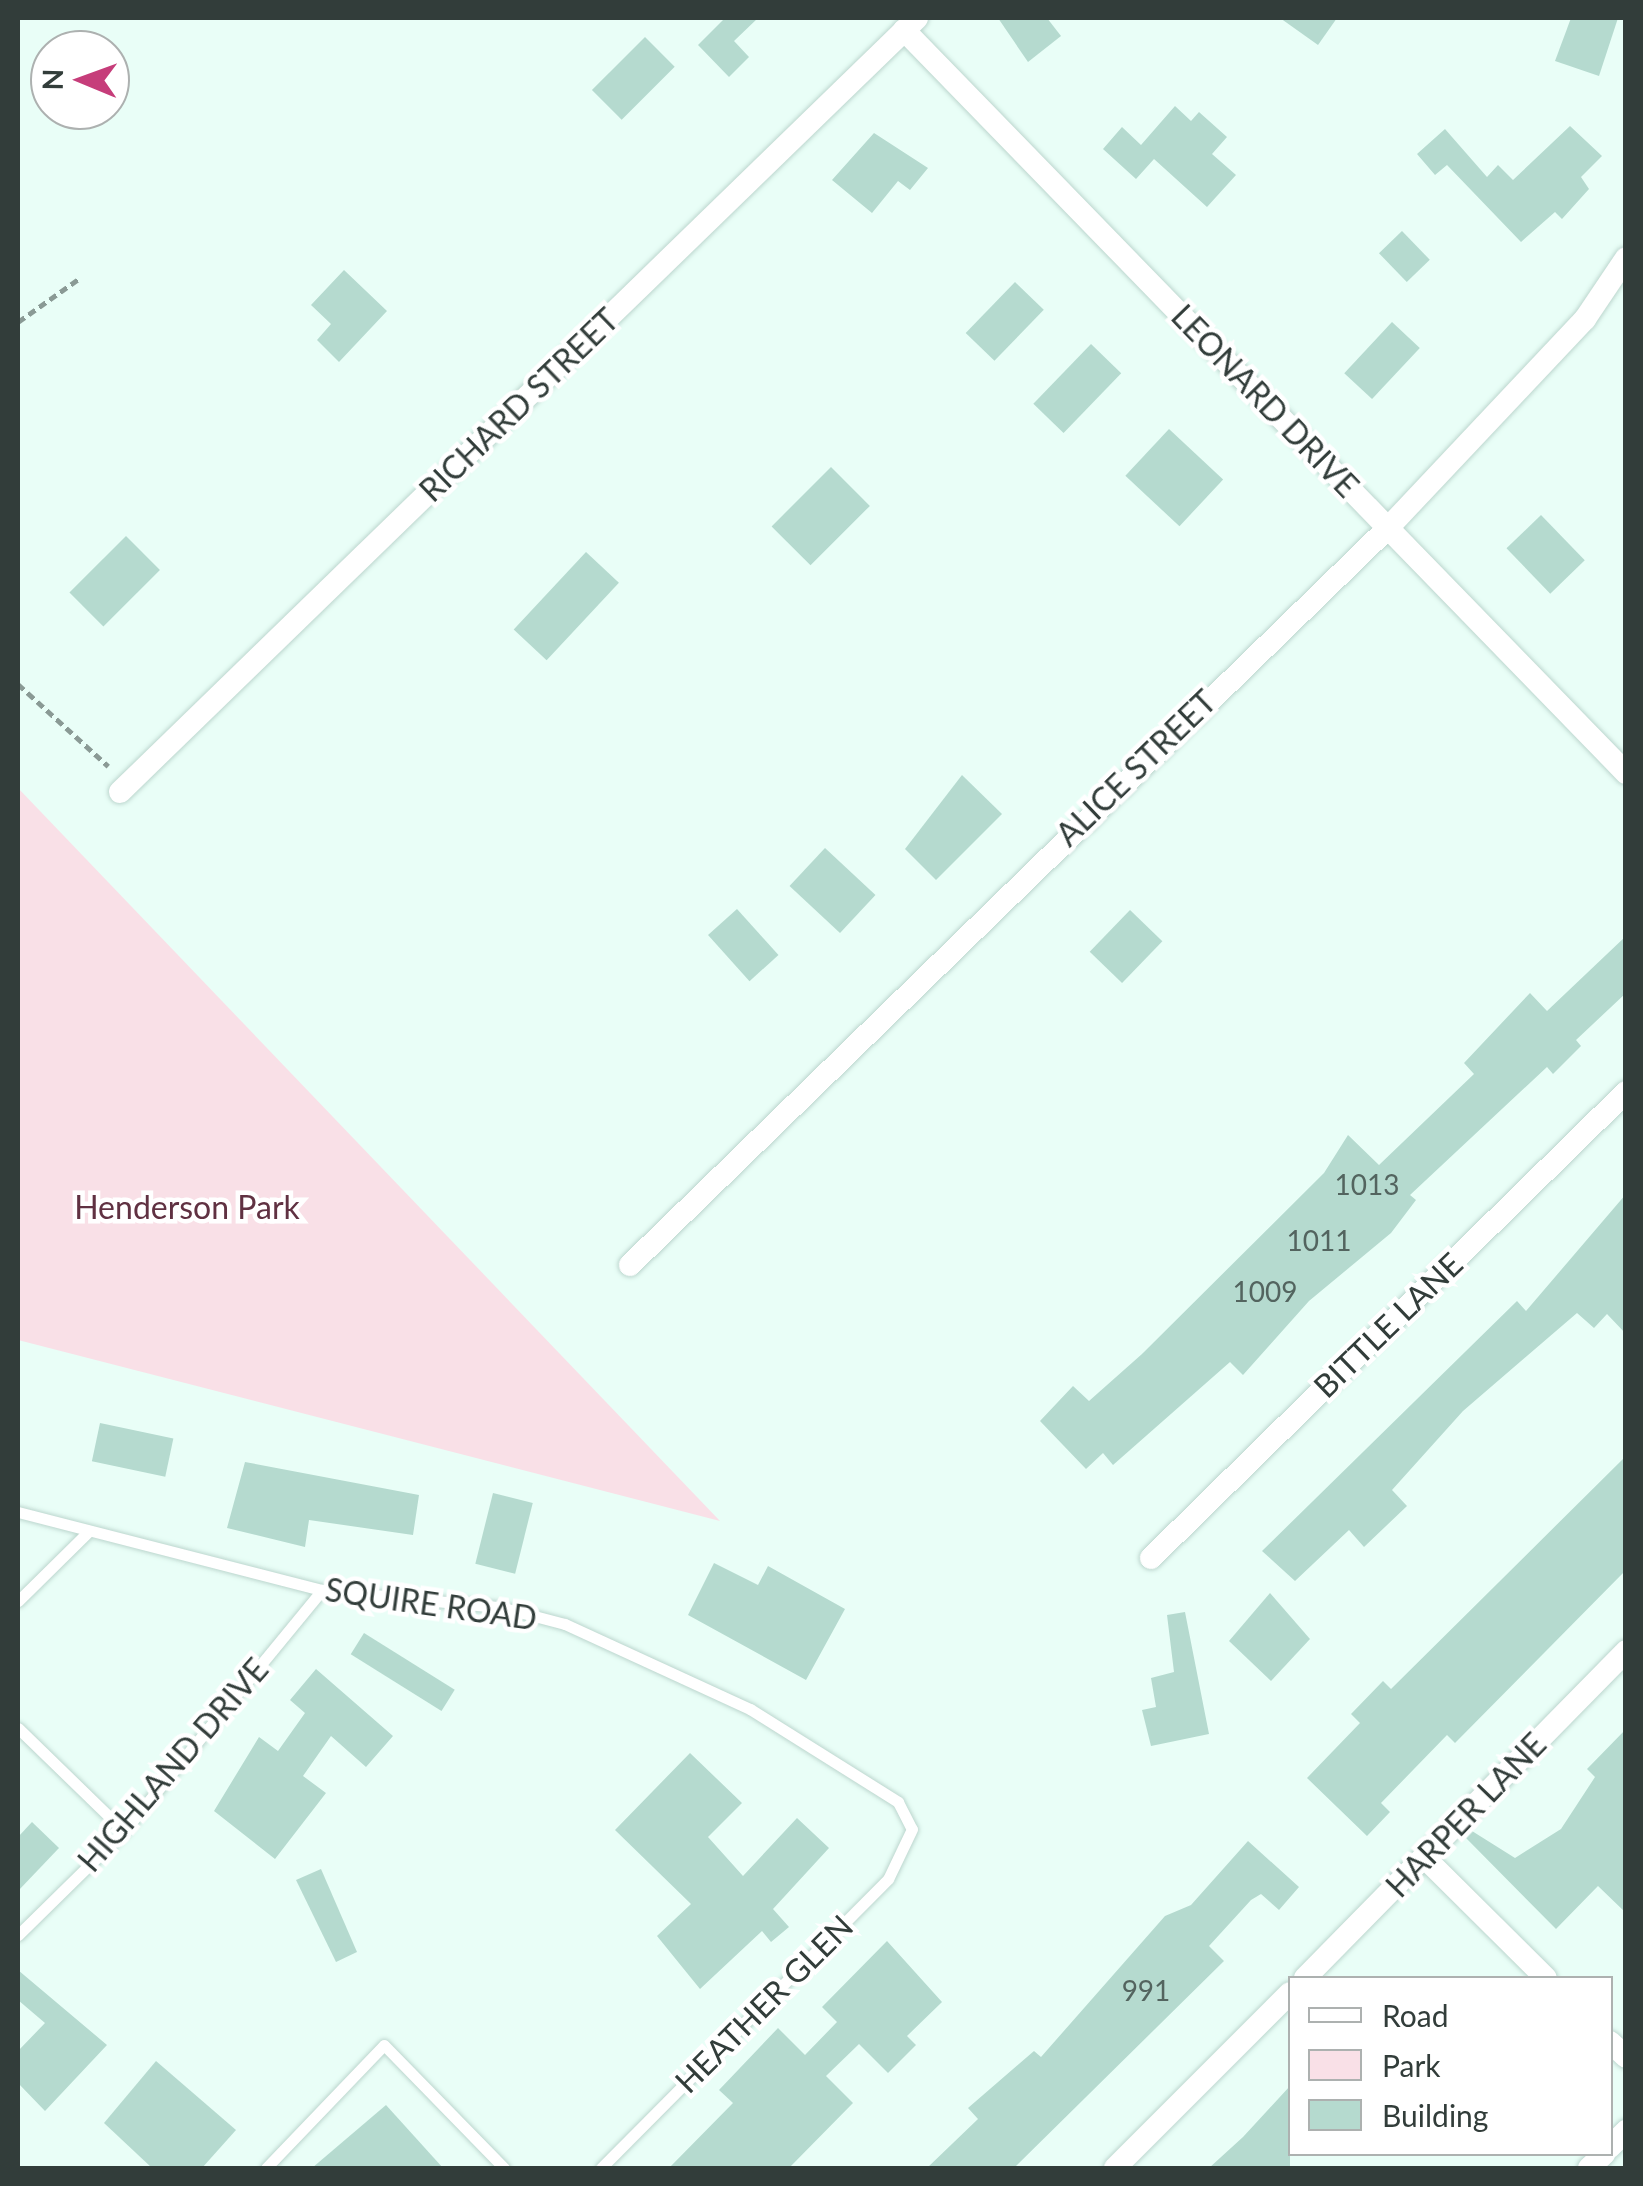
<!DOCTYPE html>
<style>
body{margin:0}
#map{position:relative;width:1643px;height:2186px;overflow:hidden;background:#e9fef7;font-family:Lato,sans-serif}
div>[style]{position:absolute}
.green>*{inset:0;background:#f9e0e7}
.building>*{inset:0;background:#b5dacf;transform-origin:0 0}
.path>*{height:5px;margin-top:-2.5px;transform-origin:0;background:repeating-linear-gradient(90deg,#8a9a95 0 8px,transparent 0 13px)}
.roads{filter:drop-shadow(0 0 2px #bcd6ce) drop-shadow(0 0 2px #bcd6ce)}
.lane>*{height:11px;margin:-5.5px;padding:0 5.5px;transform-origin:5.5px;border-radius:5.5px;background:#fff}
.street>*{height:22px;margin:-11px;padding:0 11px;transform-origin:11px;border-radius:11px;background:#fff}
span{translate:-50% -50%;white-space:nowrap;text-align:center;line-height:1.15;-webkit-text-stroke:9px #fff;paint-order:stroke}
.number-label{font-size:28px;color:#53645f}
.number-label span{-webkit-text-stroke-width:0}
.street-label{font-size:32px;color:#323d3a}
.park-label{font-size:32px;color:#603142}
.frame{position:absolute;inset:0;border:20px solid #323d3a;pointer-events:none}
.legend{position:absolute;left:1288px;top:1976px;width:325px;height:180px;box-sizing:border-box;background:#fff;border:2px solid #adb1b0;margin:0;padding:12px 18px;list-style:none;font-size:30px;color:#323d3a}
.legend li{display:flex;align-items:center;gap:20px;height:50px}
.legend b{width:50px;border:2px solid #adb1b0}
.north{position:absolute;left:30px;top:30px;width:100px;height:100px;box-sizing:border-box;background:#fff;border:2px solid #adb1b0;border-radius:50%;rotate:271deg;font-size:28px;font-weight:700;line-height:40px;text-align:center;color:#323d3a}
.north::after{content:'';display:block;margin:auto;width:35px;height:45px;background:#c63d7a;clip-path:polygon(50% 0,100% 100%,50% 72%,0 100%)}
</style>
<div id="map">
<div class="green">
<div style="clip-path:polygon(18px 788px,720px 1521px,18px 1340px)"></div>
</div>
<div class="building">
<div style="clip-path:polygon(725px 18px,758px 18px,734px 41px,749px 57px,729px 77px,698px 45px)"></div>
<div style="clip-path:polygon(998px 18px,1047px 18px,1061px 36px,1028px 62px)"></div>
<div style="clip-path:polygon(1280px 18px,1337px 18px,1318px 45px)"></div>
<div style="clip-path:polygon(1571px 18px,1618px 18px,1599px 76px,1555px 61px)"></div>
<div style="left:645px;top:37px;width:42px;height:75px;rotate:45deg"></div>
<div style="clip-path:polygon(1175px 106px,1191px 121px,1199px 112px,1227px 137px,1212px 154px,1236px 175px,1207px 207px,1154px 159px,1136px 179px,1103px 149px,1122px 127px,1141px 145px)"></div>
<div style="clip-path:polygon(1570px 126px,1602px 156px,1581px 177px,1589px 189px,1562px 219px,1555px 212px,1521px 242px,1447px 165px,1435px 175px,1417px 154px,1445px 129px,1487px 177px,1498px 165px,1513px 180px)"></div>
<div style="clip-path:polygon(874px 133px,928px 168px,910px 190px,898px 181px,872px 213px,832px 180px)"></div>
<div style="left:1402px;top:231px;width:40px;height:32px;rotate:46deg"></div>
<div style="clip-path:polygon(344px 270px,387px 311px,339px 362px,317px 340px,331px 324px,311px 305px)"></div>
<div style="left:1015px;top:282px;width:40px;height:71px;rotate:44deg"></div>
<div style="left:1392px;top:322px;width:38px;height:70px;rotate:43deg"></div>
<div style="left:1091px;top:344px;width:42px;height:83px;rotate:44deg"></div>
<div style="left:1169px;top:429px;width:74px;height:64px;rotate:43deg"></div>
<div style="left:831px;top:467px;width:55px;height:84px;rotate:45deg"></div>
<div style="left:1541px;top:515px;width:63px;height:48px;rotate:46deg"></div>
<div style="left:126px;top:536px;width:48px;height:80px;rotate:45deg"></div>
<div style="left:586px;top:552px;width:45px;height:106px;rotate:43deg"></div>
<div style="clip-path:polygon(962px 775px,1002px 814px,936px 880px,905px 849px)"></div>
<div style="left:825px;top:848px;width:69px;height:52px;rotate:43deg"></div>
<div style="left:737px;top:909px;width:62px;height:39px;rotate:48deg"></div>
<div style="left:1130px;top:910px;width:45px;height:58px;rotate:44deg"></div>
<div style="clip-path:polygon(1626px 936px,1626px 993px,1576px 1040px,1581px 1046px,1553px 1074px,1547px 1067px,1410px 1195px,1416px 1200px,1391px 1233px,1309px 1301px,1243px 1375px,1230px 1362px,1113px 1465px,1103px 1453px,1086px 1469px,1040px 1421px,1073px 1386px,1089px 1401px,1142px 1354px,1324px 1173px,1348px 1135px,1379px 1165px,1474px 1074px,1464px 1063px,1530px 993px,1547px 1011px)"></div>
<div style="clip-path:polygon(1626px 1194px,1626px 1334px,1607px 1314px,1594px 1328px,1577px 1313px,1463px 1411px,1392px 1490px,1407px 1506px,1364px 1547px,1349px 1530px,1295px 1581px,1262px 1551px,1517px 1301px,1526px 1311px)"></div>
<div style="left:100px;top:1423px;width:75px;height:39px;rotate:12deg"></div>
<div style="clip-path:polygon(1626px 1456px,1626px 1570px,1455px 1743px,1447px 1735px,1381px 1803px,1390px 1812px,1367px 1836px,1307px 1778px,1360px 1723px,1351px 1714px,1383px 1681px,1391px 1689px)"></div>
<div style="clip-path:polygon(245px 1462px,419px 1495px,413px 1535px,309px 1520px,305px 1547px,227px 1528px)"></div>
<div style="left:493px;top:1493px;width:41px;height:73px;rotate:14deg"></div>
<div style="clip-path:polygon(714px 1563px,758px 1585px,768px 1566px,845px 1609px,806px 1680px,688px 1615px)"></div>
<div style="clip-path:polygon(1270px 1593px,1310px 1639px,1271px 1681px,1229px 1641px)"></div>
<div style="clip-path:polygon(1185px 1612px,1209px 1734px,1151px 1746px,1142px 1710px,1156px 1707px,1151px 1678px,1174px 1672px,1167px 1615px)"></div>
<div style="left:364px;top:1633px;width:107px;height:25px;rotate:32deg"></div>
<div style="clip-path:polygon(316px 1669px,393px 1736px,366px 1767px,331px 1736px,303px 1776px,326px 1793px,275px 1859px,214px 1811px,259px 1737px,278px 1751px,305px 1713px,290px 1700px)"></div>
<div style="clip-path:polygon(1626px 1729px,1626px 1913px,1598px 1886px,1556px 1929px,1466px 1838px,1472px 1831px,1515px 1858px,1561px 1829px,1595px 1777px,1587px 1769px)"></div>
<div style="clip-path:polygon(690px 1753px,742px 1803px,708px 1837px,743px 1876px,797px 1818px,829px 1848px,773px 1909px,789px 1927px,771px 1942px,762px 1931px,700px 1989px,657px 1936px,691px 1904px,615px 1830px)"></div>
<div style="clip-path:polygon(32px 1822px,59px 1848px,18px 1891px,18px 1837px)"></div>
<div style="clip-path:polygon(1248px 1841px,1299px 1887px,1279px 1910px,1261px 1894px,1251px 1900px,1209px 1946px,1224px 1961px,1014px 2168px,927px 2168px,978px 2119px,968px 2108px,1034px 2051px,1041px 2057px,1165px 1916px,1191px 1905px)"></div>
<div style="clip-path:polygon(321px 1869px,357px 1952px,336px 1962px,296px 1880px)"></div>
<div style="clip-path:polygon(887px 1941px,942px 2002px,907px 2036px,916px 2045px,888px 2073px,859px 2044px,826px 2076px,853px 2103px,789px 2168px,669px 2168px,733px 2103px,719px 2090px,778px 2028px,805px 2055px,837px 2022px,822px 2007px)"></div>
<div style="clip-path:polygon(18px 1970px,107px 2045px,45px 2111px,18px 2083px,18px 2051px,45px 2023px,18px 2000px)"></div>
<div style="clip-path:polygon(156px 2061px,236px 2130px,202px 2168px,152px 2168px,104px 2123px)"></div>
<div style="clip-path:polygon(1290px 2086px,1290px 2168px,1209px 2168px,1243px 2137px)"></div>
<div style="clip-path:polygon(386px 2105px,443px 2168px,312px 2168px)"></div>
</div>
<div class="path">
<div style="left:18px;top:322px;width:76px;rotate:-35.4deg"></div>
<div style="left:18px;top:684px;width:122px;rotate:42.3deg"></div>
</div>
<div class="roads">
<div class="lane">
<div style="left:18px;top:1512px;width:314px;rotate:14.4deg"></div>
<div style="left:322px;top:1590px;width:179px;rotate:5.5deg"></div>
<div style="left:500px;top:1607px;width:67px;rotate:14.7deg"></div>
<div style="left:565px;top:1624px;width:204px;rotate:24.7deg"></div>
<div style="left:750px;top:1709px;width:175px;rotate:32.1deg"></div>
<div style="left:898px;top:1802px;width:30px;rotate:63deg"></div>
<div style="left:912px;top:1829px;width:55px;rotate:115.6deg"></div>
<div style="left:888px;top:1879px;width:407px;rotate:134.8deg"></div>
<div style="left:18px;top:1601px;width:100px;rotate:-44.6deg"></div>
<div style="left:18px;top:1728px;width:148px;rotate:44.2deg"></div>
<div style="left:18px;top:1935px;width:148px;rotate:-44.5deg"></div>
<div style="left:124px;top:1831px;width:312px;rotate:-50.6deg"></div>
<div style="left:266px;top:2168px;width:170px;rotate:-46.2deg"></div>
<div style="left:384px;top:2045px;width:172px;rotate:45.7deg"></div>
</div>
<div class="street">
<div style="left:904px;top:30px;width:1036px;rotate:45.82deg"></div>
<div style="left:120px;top:792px;width:1111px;rotate:-44.16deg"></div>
<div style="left:630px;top:1265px;width:1057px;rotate:-44.2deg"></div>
<div style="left:1388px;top:528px;width:287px;rotate:-46.7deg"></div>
<div style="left:1585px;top:319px;width:73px;rotate:-56.1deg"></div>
<div style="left:1151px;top:1558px;width:665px;rotate:-44.45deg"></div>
<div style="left:1425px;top:1858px;width:170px;rotate:44.8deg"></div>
<div style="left:1305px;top:1978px;width:458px;rotate:-45.5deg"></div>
<div style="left:1610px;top:2042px;width:22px;rotate:43deg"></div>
<div style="left:1610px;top:2147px;width:23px;rotate:-45deg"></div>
<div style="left:1115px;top:2168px;width:247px;rotate:-45deg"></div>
<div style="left:1589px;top:2168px;width:21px;rotate:-43deg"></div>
</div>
</div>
<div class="number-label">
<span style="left:1367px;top:1184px">1013</span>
<span style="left:1319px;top:1240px">1011</span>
<span style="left:1265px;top:1291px">1009</span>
<span style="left:1146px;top:1990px">991</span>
</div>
<div class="street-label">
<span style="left:1265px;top:401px;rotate:46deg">LEONARD DRIVE</span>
<span style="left:519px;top:405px;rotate:-44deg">RICHARD STREET</span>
<span style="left:1136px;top:768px;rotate:-44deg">ALICE STREET</span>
<span style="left:1388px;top:1325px;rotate:-44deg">BITTLE LANE</span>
<span style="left:431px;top:1604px;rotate:8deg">SQUIRE ROAD</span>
<span style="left:173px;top:1765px;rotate:-49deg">HIGHLAND DRIVE</span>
<span style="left:1466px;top:1815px;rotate:-46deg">HARPER LANE</span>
<span style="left:764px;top:2004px;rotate:-45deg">HEATHER GLEN</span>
</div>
<div class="park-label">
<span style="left:187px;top:1207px">Henderson Park</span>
</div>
<div class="frame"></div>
<ul class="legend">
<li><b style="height:12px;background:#fff"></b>Road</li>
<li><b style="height:28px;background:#f9e0e7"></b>Park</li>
<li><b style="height:28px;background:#b5dacf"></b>Building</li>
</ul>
<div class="north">N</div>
</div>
